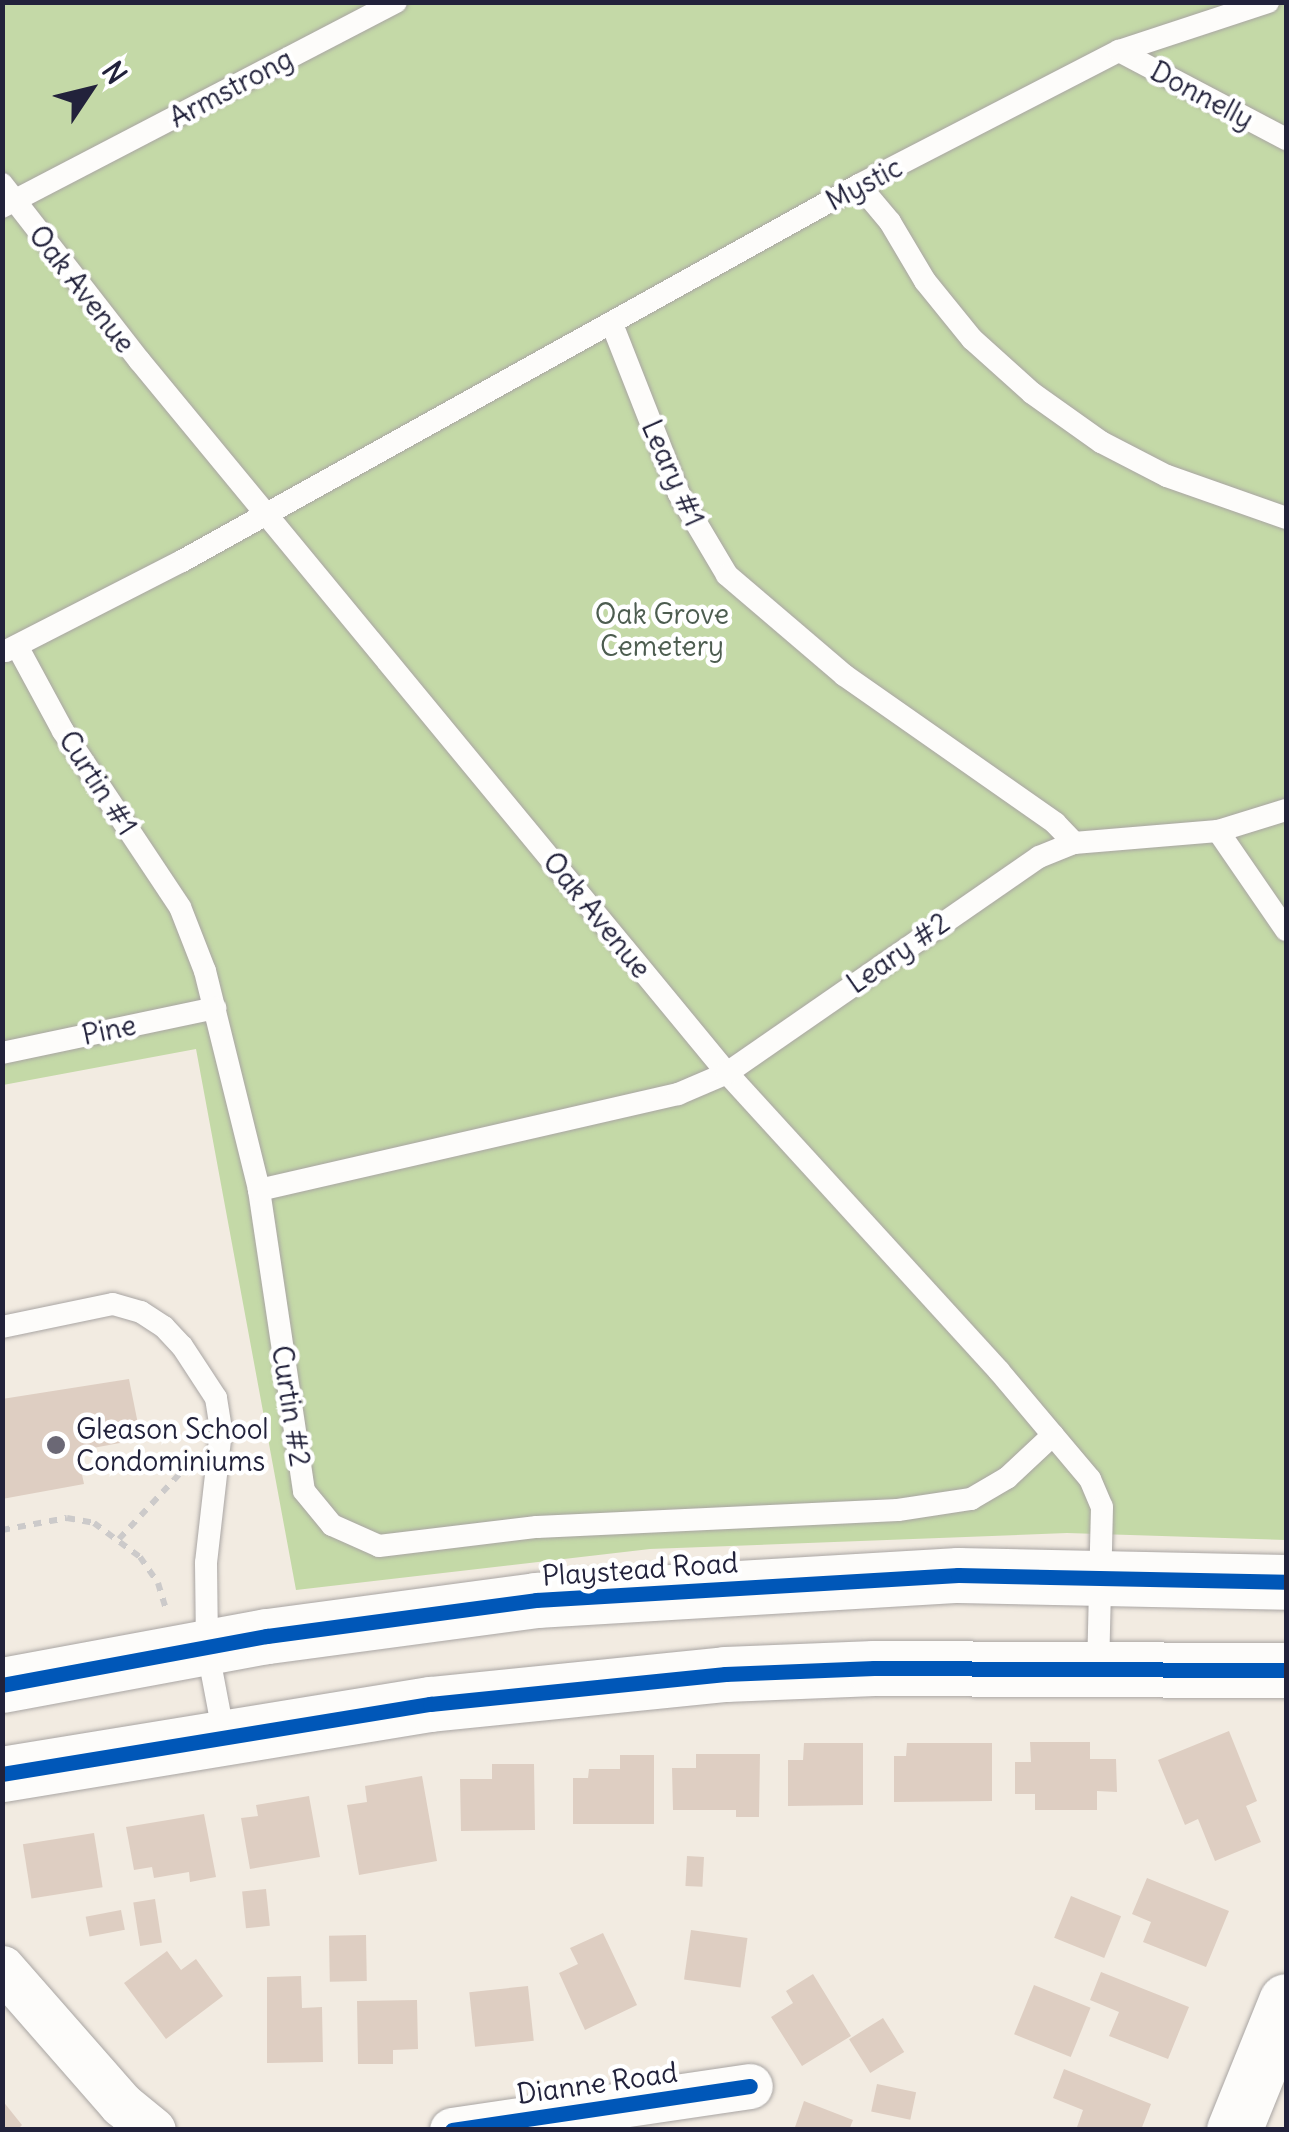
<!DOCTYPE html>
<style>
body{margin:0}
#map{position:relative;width:1289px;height:2132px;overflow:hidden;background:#f2ebe1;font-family:Delius,sans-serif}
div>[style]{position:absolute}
.green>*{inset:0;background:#c4d9a7}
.building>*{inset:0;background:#decec2;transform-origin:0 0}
.path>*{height:6px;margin-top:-3px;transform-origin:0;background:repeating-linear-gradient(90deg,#cccaca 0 8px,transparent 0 16px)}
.roads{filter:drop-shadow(0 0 2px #a9a5a3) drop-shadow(0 0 2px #a9a5a3)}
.lane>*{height:22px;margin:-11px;padding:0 11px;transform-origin:11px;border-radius:11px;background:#fdfcfa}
.street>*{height:45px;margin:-22.5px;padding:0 22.5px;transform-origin:22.5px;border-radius:22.5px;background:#fdfcfa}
.secondary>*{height:55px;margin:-27.5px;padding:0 27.5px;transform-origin:27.5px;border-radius:27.5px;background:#fdfcfa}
.cycleway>*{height:15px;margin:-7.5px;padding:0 7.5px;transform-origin:7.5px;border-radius:7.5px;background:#0057b8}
.dots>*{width:28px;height:28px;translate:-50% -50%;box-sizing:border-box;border:5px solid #fff;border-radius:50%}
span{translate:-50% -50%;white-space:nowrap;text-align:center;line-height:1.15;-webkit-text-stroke:9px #fff;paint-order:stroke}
.street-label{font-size:28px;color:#22223b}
.park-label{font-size:28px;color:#4d5d50}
.poi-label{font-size:28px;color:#22223b}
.left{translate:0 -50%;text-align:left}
.frame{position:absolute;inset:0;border:5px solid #22223b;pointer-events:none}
.north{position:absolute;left:40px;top:40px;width:100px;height:100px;-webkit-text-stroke:8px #fff;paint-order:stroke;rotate:55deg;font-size:28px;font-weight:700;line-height:40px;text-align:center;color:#22223b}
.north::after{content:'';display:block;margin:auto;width:35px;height:45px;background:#22223b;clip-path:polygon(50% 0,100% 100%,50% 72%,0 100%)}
</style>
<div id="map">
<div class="green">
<div style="clip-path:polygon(3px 3px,1286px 3px,1286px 1540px,1067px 1533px,650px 1549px,296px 1590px,196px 1049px,3px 1085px)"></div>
</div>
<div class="building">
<div style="clip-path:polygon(129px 1379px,141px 1439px,77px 1451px,84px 1484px,2px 1499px,2px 1399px)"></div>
<div style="clip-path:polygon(1229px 1731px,1257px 1801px,1246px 1806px,1261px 1842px,1215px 1861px,1198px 1819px,1185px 1825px,1158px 1760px)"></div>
<div style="clip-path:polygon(1030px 1742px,1090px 1742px,1090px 1759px,1116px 1759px,1117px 1792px,1097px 1791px,1097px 1810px,1035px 1810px,1035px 1794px,1015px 1794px,1015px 1762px,1031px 1762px)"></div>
<div style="clip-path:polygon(804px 1743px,863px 1743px,863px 1805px,788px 1806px,788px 1760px,803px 1760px)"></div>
<div style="clip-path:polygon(907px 1743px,992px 1743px,992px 1801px,894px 1802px,894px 1756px,906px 1756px)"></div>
<div style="clip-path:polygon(696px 1754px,760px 1754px,759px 1817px,736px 1817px,736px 1810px,673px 1810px,672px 1768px,696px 1768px)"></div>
<div style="clip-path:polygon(620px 1755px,654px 1755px,654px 1824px,573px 1824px,573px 1778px,588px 1778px,589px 1769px,620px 1769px)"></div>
<div style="clip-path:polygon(492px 1764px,534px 1764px,535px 1830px,461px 1831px,460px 1779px,492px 1779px)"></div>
<div style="clip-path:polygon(422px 1776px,437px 1861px,359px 1875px,347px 1805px,367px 1802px,365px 1786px)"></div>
<div style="clip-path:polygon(309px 1796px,320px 1857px,250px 1869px,241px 1818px,258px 1816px,256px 1805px)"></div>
<div style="clip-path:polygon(204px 1814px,216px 1877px,190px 1882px,189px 1872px,154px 1878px,152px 1867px,134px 1870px,126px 1827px)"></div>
<div style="left:94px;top:1833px;width:55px;height:72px;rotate:81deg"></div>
<div style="left:687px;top:1856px;width:17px;height:30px;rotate:3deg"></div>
<div style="clip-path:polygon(1147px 1878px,1229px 1911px,1206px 1967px,1143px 1942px,1151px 1922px,1132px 1914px)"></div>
<div style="left:266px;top:1889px;width:37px;height:24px;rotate:84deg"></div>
<div style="left:1071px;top:1896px;width:54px;height:45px;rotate:22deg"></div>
<div style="left:155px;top:1899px;width:44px;height:22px;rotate:81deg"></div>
<div style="left:121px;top:1910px;width:20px;height:36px;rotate:79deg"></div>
<div style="left:691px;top:1930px;width:57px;height:50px;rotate:8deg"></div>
<div style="clip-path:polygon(603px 1933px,637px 2005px,585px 2030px,559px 1973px,578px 1964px,570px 1948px)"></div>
<div style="left:366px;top:1935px;width:46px;height:37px;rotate:89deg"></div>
<div style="clip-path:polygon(167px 1951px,181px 1970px,196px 1959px,223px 1996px,166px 2039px,124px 1983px)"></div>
<div style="clip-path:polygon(1101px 1972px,1189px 2007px,1168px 2059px,1109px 2036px,1119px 2012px,1090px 2000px)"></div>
<div style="clip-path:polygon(813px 1974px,851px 2036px,802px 2066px,771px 2017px,793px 2003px,786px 1991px)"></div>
<div style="clip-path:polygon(301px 1976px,302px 2008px,322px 2007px,323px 2062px,267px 2063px,267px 1977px)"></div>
<div style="left:1034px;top:1985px;width:61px;height:53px;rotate:22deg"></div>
<div style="left:528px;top:1986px;width:55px;height:59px;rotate:84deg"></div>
<div style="clip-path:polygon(417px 2000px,418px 2049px,393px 2050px,393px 2064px,358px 2064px,357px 2001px)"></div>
<div style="left:883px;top:2018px;width:40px;height:40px;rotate:58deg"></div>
<div style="clip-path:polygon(1064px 2069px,1151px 2104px,1141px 2130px,1076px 2130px,1083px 2110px,1053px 2098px)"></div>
<div style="left:877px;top:2084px;width:40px;height:28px;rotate:12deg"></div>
<div style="clip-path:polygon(2px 2100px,22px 2125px,17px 2130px,2px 2130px)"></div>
<div style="clip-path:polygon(804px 2101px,853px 2120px,849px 2130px,794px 2130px)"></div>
</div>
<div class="path">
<div style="left:2px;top:1530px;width:66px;rotate:-10.5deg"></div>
<div style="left:67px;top:1518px;width:27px;rotate:10deg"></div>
<div style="left:94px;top:1523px;width:57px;rotate:36.5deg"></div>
<div style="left:140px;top:1557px;width:32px;rotate:55deg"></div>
<div style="left:158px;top:1583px;width:28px;rotate:73deg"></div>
<div style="left:119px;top:1539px;width:98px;rotate:-47.1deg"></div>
</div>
<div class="roads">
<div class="lane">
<div style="left:1119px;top:51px;width:189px;rotate:27.8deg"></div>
<div style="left:2px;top:184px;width:223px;rotate:52.1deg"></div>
<div style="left:139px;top:360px;width:924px;rotate:50.49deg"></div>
<div style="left:727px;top:1073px;width:403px;rotate:47.6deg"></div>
<div style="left:999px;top:1371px;width:141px;rotate:49.9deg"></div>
<div style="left:1090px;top:1479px;width:30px;rotate:67deg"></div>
<div style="left:1102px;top:1507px;width:162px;rotate:91.4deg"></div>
<div style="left:859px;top:185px;width:48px;rotate:50deg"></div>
<div style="left:890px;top:222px;width:69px;rotate:59.3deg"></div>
<div style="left:925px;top:281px;width:75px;rotate:51deg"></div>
<div style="left:972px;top:339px;width:81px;rotate:42deg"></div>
<div style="left:1032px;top:393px;width:85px;rotate:35.4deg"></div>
<div style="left:1101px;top:442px;width:74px;rotate:27.3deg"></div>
<div style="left:1167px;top:476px;width:126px;rotate:19.4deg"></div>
<div style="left:2px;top:207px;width:444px;rotate:-27.5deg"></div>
<div style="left:612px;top:324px;width:183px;rotate:68.5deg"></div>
<div style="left:679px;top:494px;width:94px;rotate:59.3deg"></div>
<div style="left:727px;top:575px;width:154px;rotate:40.5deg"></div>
<div style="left:844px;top:675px;width:258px;rotate:35deg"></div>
<div style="left:1055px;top:823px;width:28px;rotate:46deg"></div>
<div style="left:17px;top:646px;width:97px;rotate:61.6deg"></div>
<div style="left:63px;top:731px;width:211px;rotate:56.4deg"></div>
<div style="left:180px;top:907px;width:69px;rotate:68.7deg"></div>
<div style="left:205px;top:971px;width:226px;rotate:76.1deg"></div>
<div style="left:259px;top:1190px;width:304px;rotate:81.5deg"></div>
<div style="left:304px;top:1491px;width:44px;rotate:50.5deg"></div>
<div style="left:332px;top:1525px;width:51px;rotate:24.1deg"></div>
<div style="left:379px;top:1546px;width:159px;rotate:-6.9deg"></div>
<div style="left:537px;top:1527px;width:361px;rotate:-2.7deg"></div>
<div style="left:898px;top:1510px;width:74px;rotate:-8.6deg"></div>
<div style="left:971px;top:1499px;width:42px;rotate:-30.3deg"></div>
<div style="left:1007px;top:1478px;width:63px;rotate:-43.1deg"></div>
<div style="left:6px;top:651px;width:198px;rotate:-27.1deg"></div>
<div style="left:182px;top:561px;width:774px;rotate:-29.05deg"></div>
<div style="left:859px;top:185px;width:292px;rotate:-27.3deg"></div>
<div style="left:1119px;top:51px;width:157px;rotate:-18.2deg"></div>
<div style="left:1218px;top:831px;width:120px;rotate:55.5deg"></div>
<div style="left:2px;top:1053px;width:218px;rotate:-11.9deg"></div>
<div style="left:259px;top:1190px;width:430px;rotate:-12.9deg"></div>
<div style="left:678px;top:1094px;width:53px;rotate:-23.2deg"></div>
<div style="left:727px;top:1073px;width:379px;rotate:-34.7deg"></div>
<div style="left:1039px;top:857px;width:38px;rotate:-22deg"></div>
<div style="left:1074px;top:843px;width:144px;rotate:-4.8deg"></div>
<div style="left:1218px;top:831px;width:71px;rotate:-17.2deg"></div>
<div style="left:2px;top:1327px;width:113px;rotate:-11.7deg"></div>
<div style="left:113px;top:1304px;width:29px;rotate:16deg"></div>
<div style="left:141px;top:1312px;width:27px;rotate:33deg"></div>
<div style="left:164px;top:1327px;width:26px;rotate:47deg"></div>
<div style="left:182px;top:1346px;width:62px;rotate:56.8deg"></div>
<div style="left:216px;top:1398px;width:33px;rotate:81deg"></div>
<div style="left:221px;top:1431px;width:133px;rotate:96.5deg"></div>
<div style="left:206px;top:1563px;width:84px;rotate:89.3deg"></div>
<div style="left:207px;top:1647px;width:91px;rotate:79.2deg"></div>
</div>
<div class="street">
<div style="left:2px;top:1968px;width:181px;rotate:48.8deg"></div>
<div style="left:121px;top:2104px;width:41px;rotate:39.1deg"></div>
<div style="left:452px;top:2130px;width:301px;rotate:-8.4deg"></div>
</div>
<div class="secondary">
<div style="left:2px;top:1685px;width:269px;rotate:-10.5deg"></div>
<div style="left:267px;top:1636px;width:271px;rotate:-7.6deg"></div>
<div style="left:536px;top:1600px;width:423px;rotate:-3.4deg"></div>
<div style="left:958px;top:1575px;width:328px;rotate:1.2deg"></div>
<div style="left:2px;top:1774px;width:434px;rotate:-9.3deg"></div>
<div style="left:430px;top:1704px;width:297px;rotate:-5.8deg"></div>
<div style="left:725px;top:1674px;width:149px;rotate:-2.3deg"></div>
<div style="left:874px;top:1668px;width:412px;rotate:0.3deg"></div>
<div style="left:1234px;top:2130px;width:139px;rotate:-68deg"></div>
</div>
</div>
<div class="cycleway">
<div style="left:2px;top:1685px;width:269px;rotate:-10.5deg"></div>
<div style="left:267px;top:1636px;width:271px;rotate:-7.6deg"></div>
<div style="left:536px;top:1600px;width:423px;rotate:-3.4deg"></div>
<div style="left:958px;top:1575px;width:328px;rotate:1.2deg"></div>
<div style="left:2px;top:1774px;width:434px;rotate:-9.3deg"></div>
<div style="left:430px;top:1704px;width:297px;rotate:-5.8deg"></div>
<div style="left:725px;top:1674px;width:149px;rotate:-2.3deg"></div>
<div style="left:874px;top:1668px;width:412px;rotate:0.3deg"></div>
<div style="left:452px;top:2130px;width:301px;rotate:-8.4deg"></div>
</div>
<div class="dots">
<div style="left:56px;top:1445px;background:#6b6875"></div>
</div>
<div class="street-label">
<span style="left:231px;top:88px;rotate:-28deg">Armstrong</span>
<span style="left:1202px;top:95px;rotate:28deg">Donnelly</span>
<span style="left:864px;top:184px;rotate:-28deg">Mystic</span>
<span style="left:82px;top:289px;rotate:52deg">Oak Avenue</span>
<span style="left:673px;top:473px;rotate:66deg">Leary #1</span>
<span style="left:98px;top:783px;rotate:57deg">Curtin #1</span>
<span style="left:597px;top:915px;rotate:51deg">Oak Avenue</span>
<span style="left:898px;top:953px;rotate:-35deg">Leary #2</span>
<span style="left:109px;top:1030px;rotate:-12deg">Pine</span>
<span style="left:291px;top:1406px;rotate:81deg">Curtin #2</span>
<span style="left:640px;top:1569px;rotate:-4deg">Playstead Road</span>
<span style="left:597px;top:2083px;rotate:-8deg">Dianne Road</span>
</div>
<div class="park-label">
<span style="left:662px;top:630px">Oak Grove<br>Cemetery</span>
</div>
<div class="poi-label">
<span class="left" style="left:76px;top:1445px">Gleason School<br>Condominiums</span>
</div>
<div class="frame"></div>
<div class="north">N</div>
</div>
